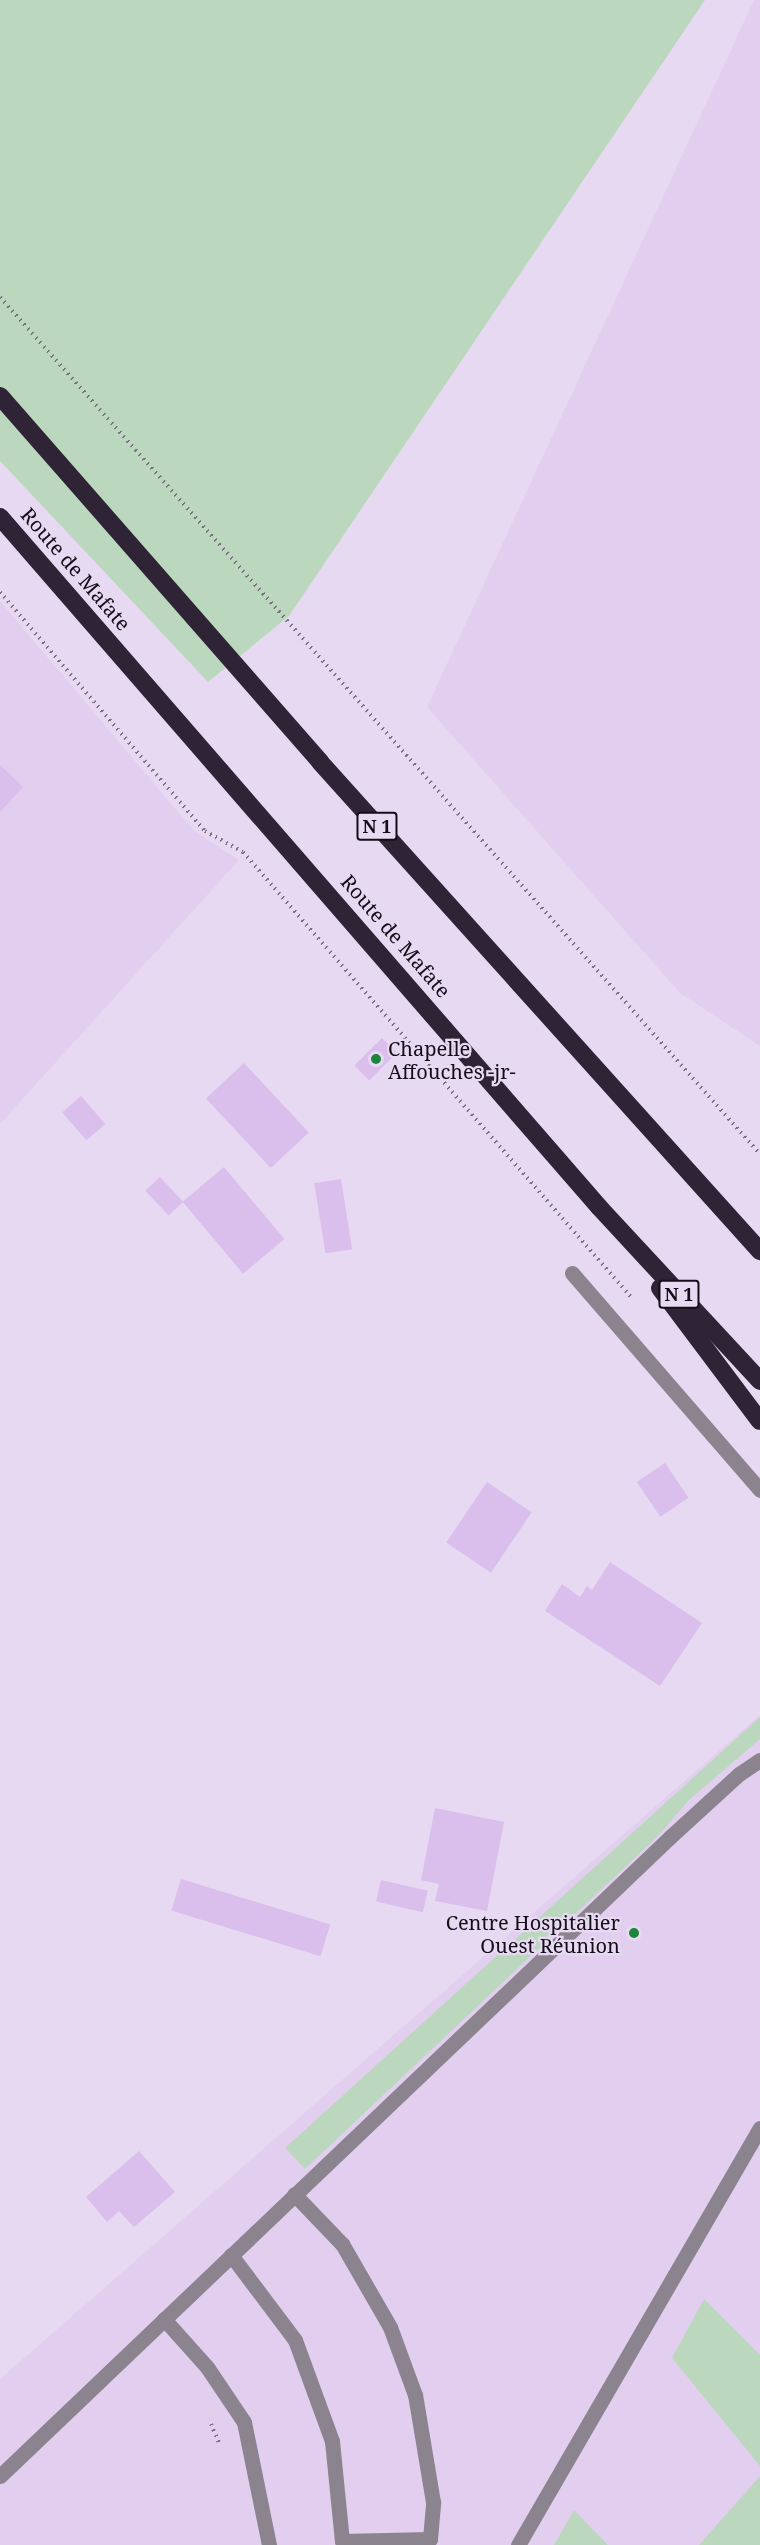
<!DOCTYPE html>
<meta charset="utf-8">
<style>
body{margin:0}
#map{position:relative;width:760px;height:2545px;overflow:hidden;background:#e8d9f2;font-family:"Noto Serif",serif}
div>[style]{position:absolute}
.built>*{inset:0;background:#e2ceee}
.green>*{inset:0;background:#bbd8bf}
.building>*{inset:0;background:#dabeeb;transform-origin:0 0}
.path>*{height:4px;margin-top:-2px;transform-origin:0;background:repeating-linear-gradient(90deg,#797080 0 1.5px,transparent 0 6px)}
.minor>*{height:15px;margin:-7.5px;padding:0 7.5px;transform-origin:7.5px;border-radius:7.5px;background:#8b848f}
.highway>*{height:18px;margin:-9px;padding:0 9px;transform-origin:9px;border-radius:9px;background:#2f2336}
.dots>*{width:16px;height:16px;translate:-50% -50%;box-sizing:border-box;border:3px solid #e8d9f2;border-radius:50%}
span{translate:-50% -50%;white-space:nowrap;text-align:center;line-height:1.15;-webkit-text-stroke:4.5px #e8d9f2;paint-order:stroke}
.shield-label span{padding:2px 4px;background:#e8d9f2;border:2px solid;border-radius:4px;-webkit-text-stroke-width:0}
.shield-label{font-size:18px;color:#130e17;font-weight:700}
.street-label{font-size:20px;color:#130e17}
.poi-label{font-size:20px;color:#130e17}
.left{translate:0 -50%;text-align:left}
.right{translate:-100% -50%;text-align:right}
</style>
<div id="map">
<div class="built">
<div style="clip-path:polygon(754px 0,760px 0,760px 1046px,680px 993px,427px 707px)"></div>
<div style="clip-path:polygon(0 601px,194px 831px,239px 860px,0 1124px)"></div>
<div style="clip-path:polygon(760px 1715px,760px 2545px,0 2545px,0 2379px)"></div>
</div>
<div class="green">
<div style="clip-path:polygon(0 0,705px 0,289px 616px,208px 682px,0 461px)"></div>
<div style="clip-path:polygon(760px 1717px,760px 1739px,689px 1800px,658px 1836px,305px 2169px,285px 2148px)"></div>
<div style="clip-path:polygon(704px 2299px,760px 2355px,760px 2466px,672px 2358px)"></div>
<div style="clip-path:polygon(760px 2476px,760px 2545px,699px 2545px)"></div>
<div style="clip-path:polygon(574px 2510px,608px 2545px,554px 2545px)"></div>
</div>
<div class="building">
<div style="clip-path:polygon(0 765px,23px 787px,0 812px)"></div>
<div style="left:382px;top:1038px;width:21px;height:39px;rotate:45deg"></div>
<div style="left:244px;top:1063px;width:95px;height:52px;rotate:47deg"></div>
<div style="left:81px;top:1096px;width:37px;height:25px;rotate:49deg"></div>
<div style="left:224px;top:1167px;width:94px;height:54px;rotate:50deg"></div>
<div style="left:160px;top:1177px;width:34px;height:20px;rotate:47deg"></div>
<div style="left:341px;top:1179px;width:71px;height:27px;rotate:81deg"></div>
<div style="left:665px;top:1463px;width:42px;height:34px;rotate:56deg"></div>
<div style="left:487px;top:1482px;width:54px;height:73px;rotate:34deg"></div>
<div style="clip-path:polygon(610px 1562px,702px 1623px,660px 1686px,545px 1611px,562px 1584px,580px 1597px,587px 1586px,592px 1590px)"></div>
<div style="clip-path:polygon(435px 1808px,504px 1822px,487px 1911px,435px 1901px,439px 1884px,421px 1880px)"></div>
<div style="left:181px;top:1879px;width:156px;height:33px;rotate:17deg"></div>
<div style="left:381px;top:1880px;width:48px;height:22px;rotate:13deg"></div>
<div style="clip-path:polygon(139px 2151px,175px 2192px,134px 2227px,119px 2211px,107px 2222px,86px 2197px)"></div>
</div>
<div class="path">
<div style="left:0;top:297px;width:1145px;rotate:48.43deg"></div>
<div style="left:0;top:592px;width:315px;rotate:49.4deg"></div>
<div style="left:205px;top:831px;width:43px;rotate:28.9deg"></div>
<div style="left:243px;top:852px;width:590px;rotate:48.91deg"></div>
<div style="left:211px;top:2424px;width:23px;rotate:67deg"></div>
</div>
<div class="minor">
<div style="left:572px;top:1273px;width:287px;rotate:49.1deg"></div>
<div style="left:231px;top:2255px;width:106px;rotate:53deg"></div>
<div style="left:295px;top:2340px;width:108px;rotate:69.9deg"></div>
<div style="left:332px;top:2441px;width:100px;rotate:84.3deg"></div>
<div style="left:342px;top:2541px;width:88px;rotate:-1.3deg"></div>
<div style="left:430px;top:2539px;width:37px;rotate:-85deg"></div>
<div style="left:433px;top:2502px;width:109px;rotate:-99.5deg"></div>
<div style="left:415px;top:2395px;width:72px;rotate:-110.2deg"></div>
<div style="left:390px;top:2327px;width:96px;rotate:-120deg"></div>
<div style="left:342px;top:2244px;width:69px;rotate:-133.8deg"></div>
<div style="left:164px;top:2319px;width:64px;rotate:48.1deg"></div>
<div style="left:207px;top:2367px;width:66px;rotate:56.1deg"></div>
<div style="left:244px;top:2422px;width:126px;rotate:78.5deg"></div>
<div style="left:0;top:2476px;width:926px;rotate:-43.64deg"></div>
<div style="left:670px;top:1837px;width:93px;rotate:-42.4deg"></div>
<div style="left:739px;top:1774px;width:25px;rotate:-34deg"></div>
<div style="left:518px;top:2545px;width:482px;rotate:-59.9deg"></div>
</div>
<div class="highway">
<div style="left:0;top:396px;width:486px;rotate:48.8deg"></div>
<div style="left:320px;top:762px;width:658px;rotate:48.02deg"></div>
<div style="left:0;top:517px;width:914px;rotate:49.04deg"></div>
<div style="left:599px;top:1207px;width:237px;rotate:47.2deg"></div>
<div style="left:660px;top:1288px;width:166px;rotate:53.1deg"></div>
</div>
<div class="dots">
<div style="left:376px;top:1059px;background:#1b853b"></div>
<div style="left:634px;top:1933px;background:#1b853b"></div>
</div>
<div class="shield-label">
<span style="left:377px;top:826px">N 1</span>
<span style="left:679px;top:1294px">N 1</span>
</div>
<div class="street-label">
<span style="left:76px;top:569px;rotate:49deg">Route de Mafate</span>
<span style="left:396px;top:936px;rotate:49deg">Route de Mafate</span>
</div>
<div class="poi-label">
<span class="left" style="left:388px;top:1060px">Chapelle<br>Affouches -jr-</span>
<span class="right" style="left:620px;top:1934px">Centre Hospitalier<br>Ouest Réunion</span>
</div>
</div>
